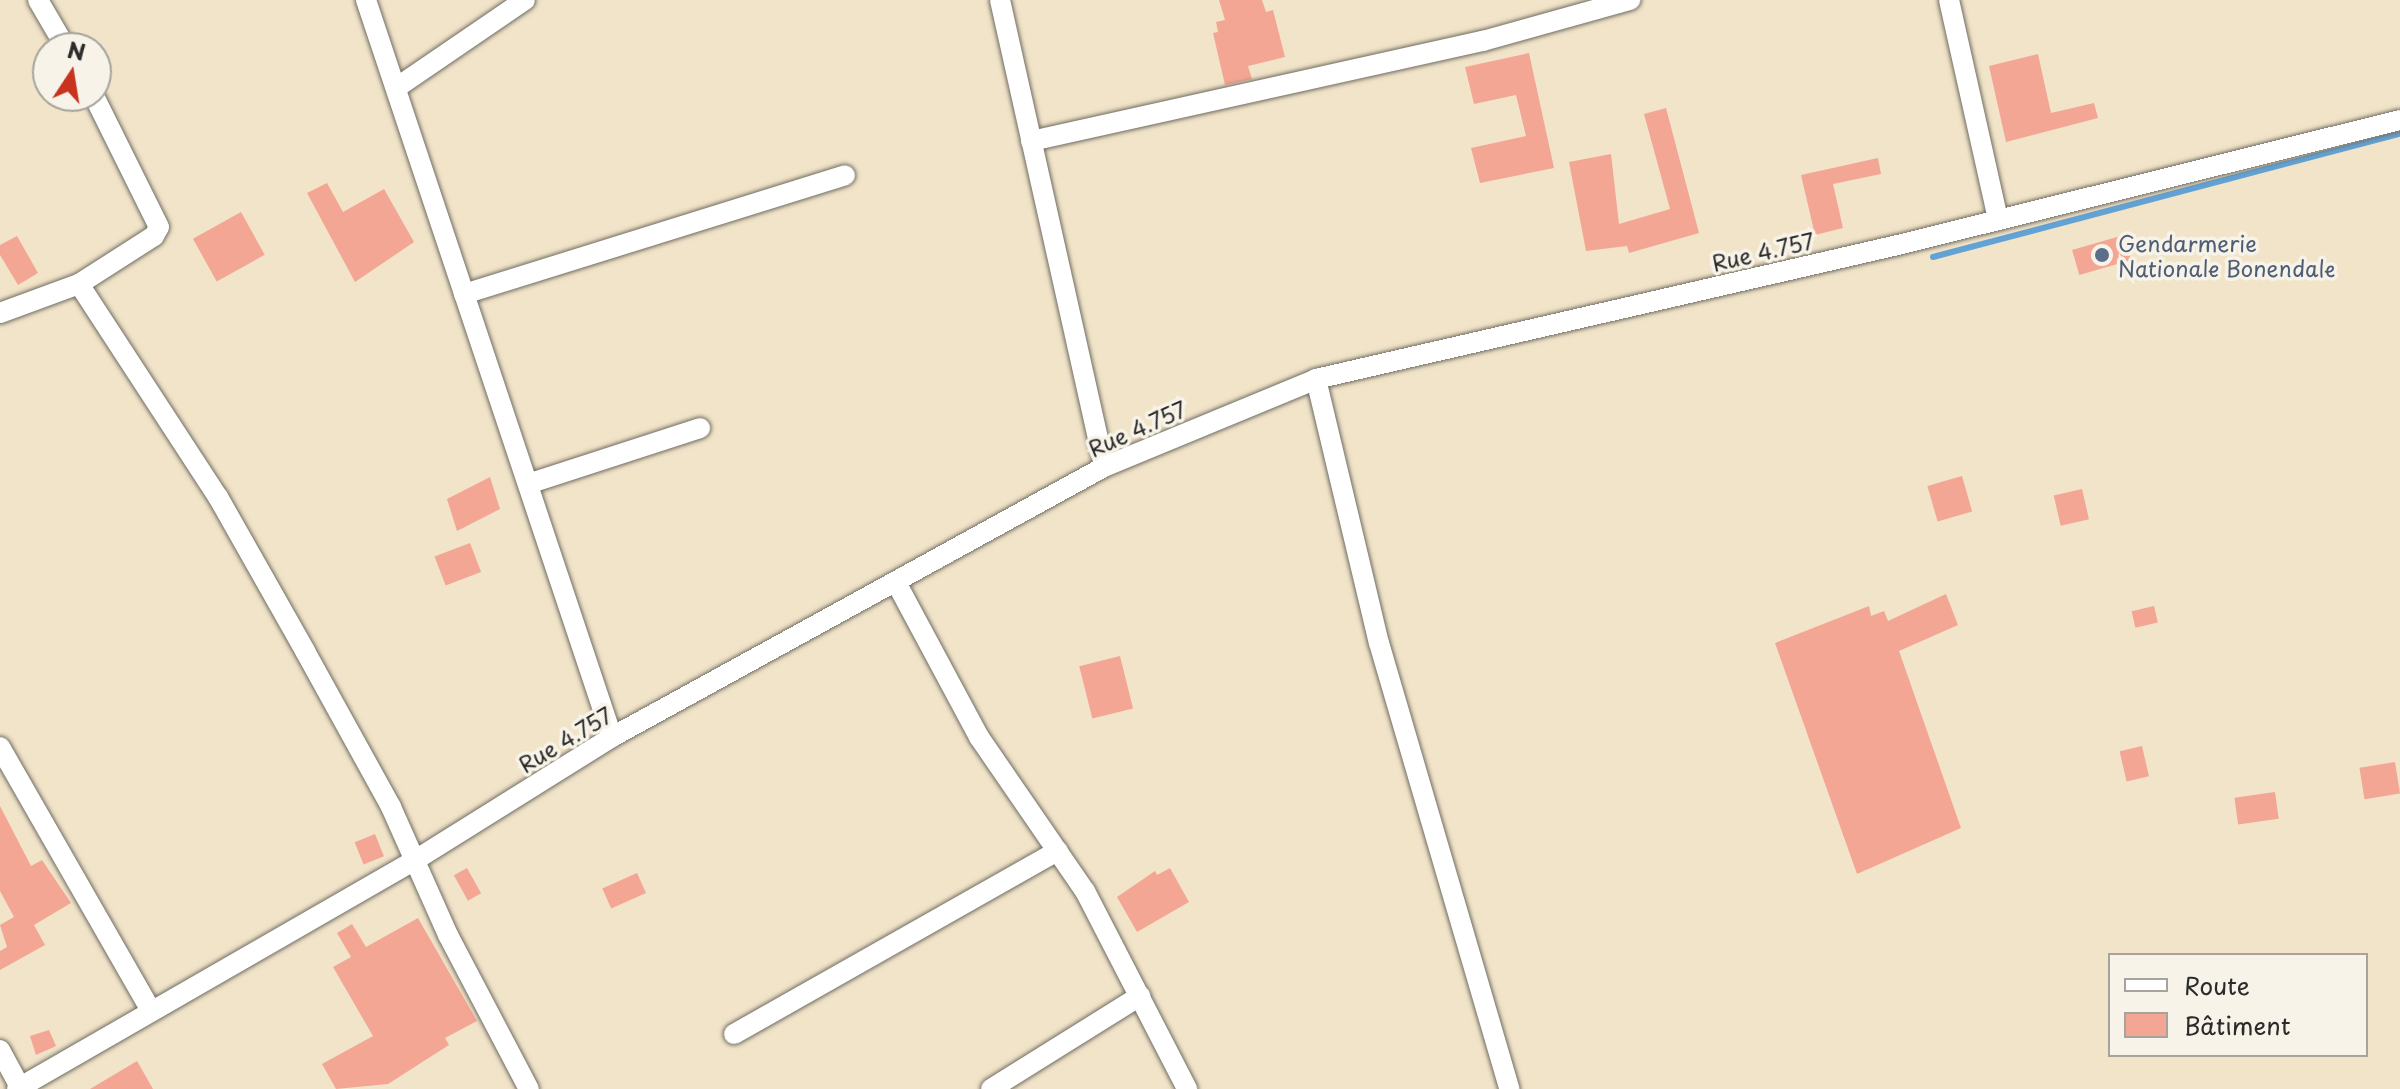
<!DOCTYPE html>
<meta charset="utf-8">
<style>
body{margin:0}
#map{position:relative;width:2400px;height:1089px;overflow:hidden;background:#f1e4c9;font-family:"Playpen Sans",sans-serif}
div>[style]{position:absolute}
.stream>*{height:6px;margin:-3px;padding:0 3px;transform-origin:3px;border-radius:3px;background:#63a2d5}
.building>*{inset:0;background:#f4a695;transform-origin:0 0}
.roads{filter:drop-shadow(0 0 2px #706c62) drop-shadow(0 0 2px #706c62)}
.minor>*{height:20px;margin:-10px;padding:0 10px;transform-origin:10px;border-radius:10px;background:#fff}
.dots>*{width:22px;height:22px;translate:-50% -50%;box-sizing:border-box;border:4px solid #f7f3e8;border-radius:50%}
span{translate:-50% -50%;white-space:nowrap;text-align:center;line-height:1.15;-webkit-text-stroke:7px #f7f3e8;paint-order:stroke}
.service-label{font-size:22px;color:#4e5e75}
.left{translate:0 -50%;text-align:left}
.street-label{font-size:22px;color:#2b2b2b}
.legend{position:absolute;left:2108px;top:953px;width:260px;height:104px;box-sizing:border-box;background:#f7f3e8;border:2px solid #a5a39c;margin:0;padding:10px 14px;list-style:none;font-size:24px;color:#2b2b2b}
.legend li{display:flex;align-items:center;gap:16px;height:40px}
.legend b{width:40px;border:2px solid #a5a39c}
.north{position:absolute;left:32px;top:32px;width:80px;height:80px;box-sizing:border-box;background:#f7f3e8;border:2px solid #a5a39c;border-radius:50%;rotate:12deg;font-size:22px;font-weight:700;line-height:32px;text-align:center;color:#2b2b2b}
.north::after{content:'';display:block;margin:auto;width:28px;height:36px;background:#c8321e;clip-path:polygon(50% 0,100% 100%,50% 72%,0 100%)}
</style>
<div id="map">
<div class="stream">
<div style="left:1933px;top:257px;width:483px;rotate:-14.8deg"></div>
</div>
<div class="building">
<div style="clip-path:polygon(1219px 0,1262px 0,1266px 12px,1273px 10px,1285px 57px,1248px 66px,1252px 79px,1225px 85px,1213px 33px,1218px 32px,1216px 22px,1225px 20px)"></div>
<div style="clip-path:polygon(1529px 53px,1554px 168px,1480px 183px,1471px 148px,1526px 136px,1516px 95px,1474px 104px,1465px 67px)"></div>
<div style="clip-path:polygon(2038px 54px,2051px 113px,2094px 103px,2098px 118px,2006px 142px,1989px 66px)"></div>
<div style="clip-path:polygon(1666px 108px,1699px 233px,1629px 253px,1627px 246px,1586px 251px,1569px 162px,1611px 154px,1619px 224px,1670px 209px,1644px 114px)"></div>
<div style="clip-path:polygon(1878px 158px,1881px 174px,1833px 184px,1843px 228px,1815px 235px,1801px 175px)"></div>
<div style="clip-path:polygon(327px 183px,343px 212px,384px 189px,414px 242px,355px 282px,307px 193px)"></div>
<div style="left:241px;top:212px;width:49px;height:55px;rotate:61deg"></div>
<div style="left:2124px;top:235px;width:26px;height:54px;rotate:74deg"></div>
<div style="clip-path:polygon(17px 236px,38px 273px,18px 285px,0 255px,0 245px)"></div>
<div style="left:1962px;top:476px;width:37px;height:36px;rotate:74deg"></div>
<div style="clip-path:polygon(490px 477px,500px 509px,457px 531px,447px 499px)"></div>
<div style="left:2082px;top:489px;width:31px;height:29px;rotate:77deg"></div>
<div style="left:470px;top:543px;width:31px;height:38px;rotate:69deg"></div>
<div style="clip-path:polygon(1946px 594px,1958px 625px,1899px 651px,1961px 828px,1857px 874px,1775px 643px,1869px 606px,1871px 616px,1884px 611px,1888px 621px)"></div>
<div style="left:2154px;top:606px;width:17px;height:23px;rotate:77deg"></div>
<div style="left:1120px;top:656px;width:54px;height:42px;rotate:76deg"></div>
<div style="left:2142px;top:746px;width:31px;height:23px;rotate:77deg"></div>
<div style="left:2395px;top:762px;width:32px;height:36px;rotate:81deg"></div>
<div style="left:2275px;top:792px;width:27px;height:41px;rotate:82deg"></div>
<div style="clip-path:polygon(0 806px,31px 866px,42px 860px,71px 903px,34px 925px,45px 945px,0 970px,0 951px,7px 947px,0 925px,14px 917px,0 891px)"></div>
<div style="left:375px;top:834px;width:24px;height:22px;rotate:68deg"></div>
<div style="left:467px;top:868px;width:29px;height:15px;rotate:61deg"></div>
<div style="clip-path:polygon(1170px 868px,1189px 902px,1137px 932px,1117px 897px,1155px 871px,1157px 875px)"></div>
<div style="left:637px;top:873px;width:22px;height:38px;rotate:66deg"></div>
<div style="clip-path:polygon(418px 918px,477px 1021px,445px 1038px,449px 1045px,388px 1084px,336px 1089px,322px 1064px,373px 1036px,333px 967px,351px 957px,337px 933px,352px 924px,366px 947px)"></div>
<div style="clip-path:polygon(49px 1030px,56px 1046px,36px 1055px,30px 1036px)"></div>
<div style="clip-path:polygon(137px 1061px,153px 1089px,90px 1089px)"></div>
</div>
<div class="roads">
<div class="minor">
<div style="left:38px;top:0;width:56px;rotate:59.7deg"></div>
<div style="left:366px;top:0;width:777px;rotate:71.54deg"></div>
<div style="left:1000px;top:0;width:478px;rotate:77.4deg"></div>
<div style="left:1949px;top:0;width:225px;rotate:77.4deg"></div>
<div style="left:396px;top:88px;width:156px;rotate:-34.3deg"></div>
<div style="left:1031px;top:141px;width:463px;rotate:-12.5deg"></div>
<div style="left:1483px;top:41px;width:153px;rotate:-15.6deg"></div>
<div style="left:79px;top:284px;width:254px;rotate:56.9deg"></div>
<div style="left:218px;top:497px;width:177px;rotate:60.5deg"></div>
<div style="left:305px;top:651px;width:178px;rotate:61.1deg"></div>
<div style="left:391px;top:807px;width:140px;rotate:66deg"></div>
<div style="left:448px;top:935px;width:174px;rotate:62.3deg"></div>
<div style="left:464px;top:294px;width:399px;rotate:-17.3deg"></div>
<div style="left:0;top:313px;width:84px;rotate:-20.2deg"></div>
<div style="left:79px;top:284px;width:89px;rotate:-32.6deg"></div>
<div style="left:154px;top:236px;width:10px;rotate:-61deg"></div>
<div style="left:159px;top:227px;width:146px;rotate:-116.4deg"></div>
<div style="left:1316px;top:379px;width:271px;rotate:76.6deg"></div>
<div style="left:1379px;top:643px;width:465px;rotate:73.7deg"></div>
<div style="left:528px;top:484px;width:181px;rotate:-18deg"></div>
<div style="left:897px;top:584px;width:174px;rotate:61.8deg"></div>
<div style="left:979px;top:737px;width:187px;rotate:55.5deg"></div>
<div style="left:1085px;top:891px;width:223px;rotate:62.7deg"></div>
<div style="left:0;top:747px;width:304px;rotate:60.2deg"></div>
<div style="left:734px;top:1034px;width:372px;rotate:-29.5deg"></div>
<div style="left:0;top:1050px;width:42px;rotate:61.6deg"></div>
<div style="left:17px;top:1089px;width:461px;rotate:-29.9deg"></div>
<div style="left:417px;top:859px;width:230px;rotate:-32deg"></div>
<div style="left:612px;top:737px;width:561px;rotate:-28.76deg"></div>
<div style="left:1104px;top:467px;width:230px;rotate:-22.5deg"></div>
<div style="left:1316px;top:379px;width:601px;rotate:-12.97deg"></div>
<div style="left:1902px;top:244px;width:513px;rotate:-13.98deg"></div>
<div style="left:991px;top:1089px;width:176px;rotate:-32deg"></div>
</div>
</div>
<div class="dots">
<div style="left:2102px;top:255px;background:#5c6f8a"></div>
</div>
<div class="service-label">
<span class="left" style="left:2118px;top:255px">Gendarmerie<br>Nationale Bonendale</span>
</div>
<div class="street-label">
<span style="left:1763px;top:251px;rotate:-13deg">Rue 4.757</span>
<span style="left:1137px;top:428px;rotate:-24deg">Rue 4.757</span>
<span style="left:565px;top:739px;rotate:-31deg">Rue 4.757</span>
</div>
<ul class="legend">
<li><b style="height:10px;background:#fff"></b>Route</li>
<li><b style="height:22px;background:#f4a695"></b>Bâtiment</li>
</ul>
<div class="north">N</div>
</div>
